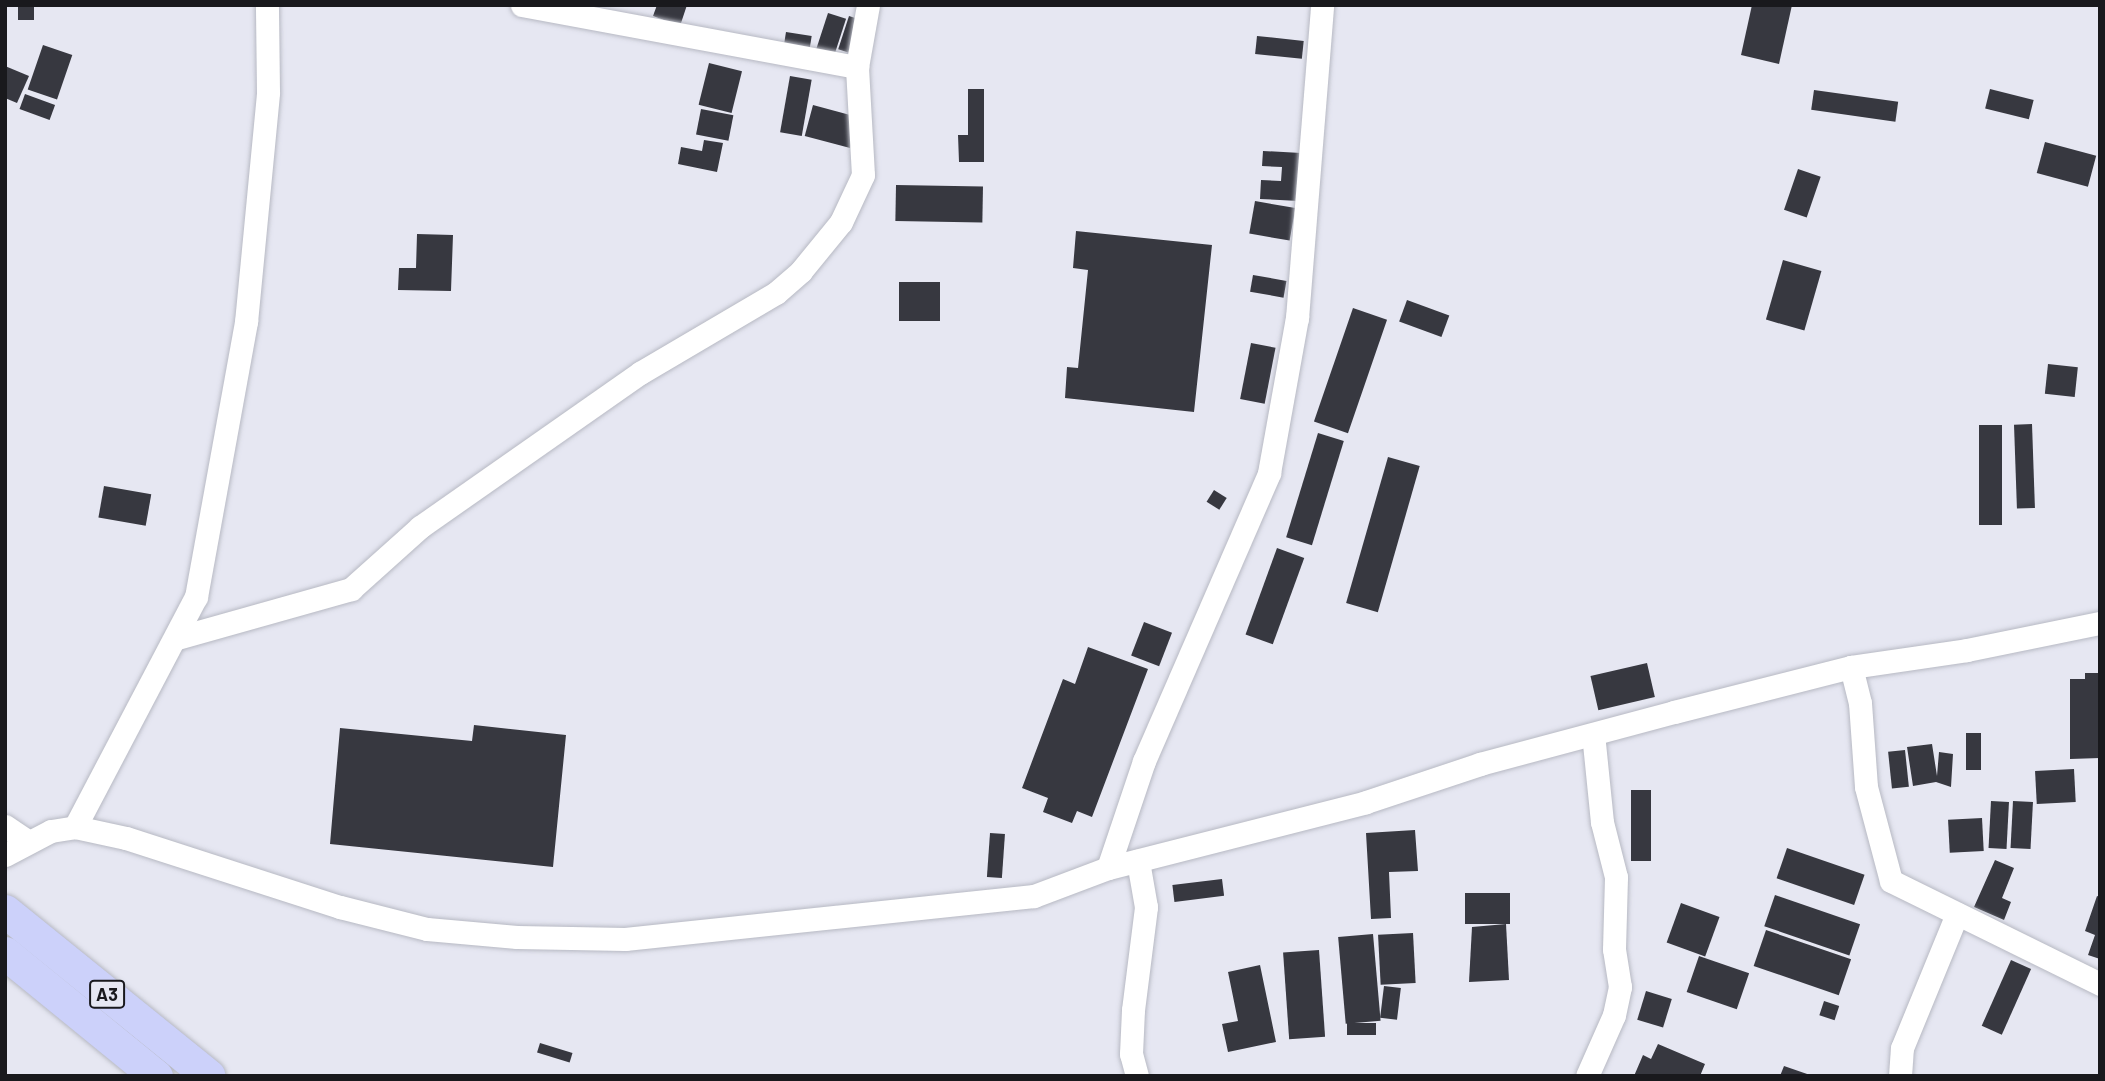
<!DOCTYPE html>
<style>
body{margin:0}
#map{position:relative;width:2105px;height:1081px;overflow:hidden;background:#e6e7f2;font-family:Barlow,sans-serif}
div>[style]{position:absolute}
.building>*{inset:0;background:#373840;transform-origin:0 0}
.roads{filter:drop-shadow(0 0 2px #b7b9c3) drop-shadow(0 0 2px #b7b9c3)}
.minor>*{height:23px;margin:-11.5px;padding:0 11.5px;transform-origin:11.5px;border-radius:11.5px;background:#fff}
.highway>*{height:33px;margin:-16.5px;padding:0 16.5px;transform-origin:16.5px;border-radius:16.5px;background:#ccd1fa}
span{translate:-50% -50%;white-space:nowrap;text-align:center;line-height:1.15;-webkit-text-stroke:7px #e6e7f2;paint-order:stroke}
.shield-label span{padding:2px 5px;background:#e6e7f2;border:2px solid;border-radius:5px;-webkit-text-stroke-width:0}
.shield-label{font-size:18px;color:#19191d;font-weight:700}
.frame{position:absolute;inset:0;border:7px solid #19191d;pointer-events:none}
</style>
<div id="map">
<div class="building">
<div style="left:18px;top:5px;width:16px;height:15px"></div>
<div style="clip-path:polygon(657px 5px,687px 5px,680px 26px,653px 16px)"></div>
<div style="clip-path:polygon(1752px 5px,1792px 5px,1779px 64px,1741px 55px)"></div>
<div style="left:828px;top:13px;width:19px;height:39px;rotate:18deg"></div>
<div style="left:849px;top:16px;width:20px;height:35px;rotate:18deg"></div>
<div style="left:786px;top:32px;width:26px;height:18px;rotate:9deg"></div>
<div style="left:1257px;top:36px;width:47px;height:18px;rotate:6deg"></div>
<div style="left:43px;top:45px;width:31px;height:47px;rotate:19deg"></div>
<div style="left:709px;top:63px;width:34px;height:43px;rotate:14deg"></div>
<div style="clip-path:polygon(5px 66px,29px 76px,17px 103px,5px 98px)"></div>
<div style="left:790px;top:76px;width:22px;height:57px;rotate:10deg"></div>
<div style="clip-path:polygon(968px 89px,984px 89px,984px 162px,959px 162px,958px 135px,968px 135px)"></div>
<div style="left:1990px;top:89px;width:45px;height:20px;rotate:14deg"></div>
<div style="left:1814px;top:90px;width:85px;height:20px;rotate:8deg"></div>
<div style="left:25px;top:94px;width:32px;height:16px;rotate:20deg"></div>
<div style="left:813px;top:105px;width:47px;height:32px;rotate:15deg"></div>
<div style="left:701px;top:109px;width:33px;height:26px;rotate:11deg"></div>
<div style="clip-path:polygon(704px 140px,723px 143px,717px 172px,678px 164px,681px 147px,702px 151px)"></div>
<div style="left:2045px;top:142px;width:53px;height:32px;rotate:15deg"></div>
<div style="clip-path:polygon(1263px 151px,1301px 153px,1299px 201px,1260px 199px,1261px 180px,1281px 181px,1282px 167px,1262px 166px)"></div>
<div style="left:1798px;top:169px;width:24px;height:43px;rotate:19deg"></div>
<div style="left:896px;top:185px;width:87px;height:36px;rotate:1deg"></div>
<div style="left:1255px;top:201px;width:41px;height:33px;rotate:10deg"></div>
<div style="clip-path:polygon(1076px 231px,1212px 245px,1194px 412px,1065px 398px,1067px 367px,1078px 368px,1088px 270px,1073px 268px)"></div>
<div style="clip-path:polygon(417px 234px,453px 235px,451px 291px,398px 290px,399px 268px,416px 268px)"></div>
<div style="left:1783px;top:260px;width:40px;height:62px;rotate:16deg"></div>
<div style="left:1253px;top:275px;width:34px;height:17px;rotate:10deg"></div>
<div style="left:899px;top:282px;width:41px;height:39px"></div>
<div style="left:1407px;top:300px;width:45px;height:23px;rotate:20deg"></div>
<div style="left:1353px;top:308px;width:36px;height:120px;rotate:19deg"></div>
<div style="left:1251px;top:343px;width:25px;height:57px;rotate:11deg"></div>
<div style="left:2048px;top:364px;width:30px;height:30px;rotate:6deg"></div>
<div style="left:2032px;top:424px;width:84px;height:18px;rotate:88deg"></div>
<div style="left:1979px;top:425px;width:23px;height:100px"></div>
<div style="left:1318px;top:433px;width:27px;height:109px;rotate:17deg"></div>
<div style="left:1388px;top:457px;width:33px;height:152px;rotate:16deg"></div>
<div style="left:104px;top:486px;width:48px;height:32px;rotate:10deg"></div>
<div style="left:1214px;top:490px;width:15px;height:14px;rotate:32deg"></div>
<div style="left:1277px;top:548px;width:29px;height:92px;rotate:20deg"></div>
<div style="left:1144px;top:622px;width:30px;height:36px;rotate:21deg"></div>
<div style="clip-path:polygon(1088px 647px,1148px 669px,1092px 817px,1077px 811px,1072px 823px,1043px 812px,1048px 798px,1022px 788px,1063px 679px,1075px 684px)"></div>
<div style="left:1647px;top:663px;width:35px;height:58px;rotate:77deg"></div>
<div style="clip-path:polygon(2085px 673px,2100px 673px,2100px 758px,2070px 759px,2070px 679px,2085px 679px)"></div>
<div style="clip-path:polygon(474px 725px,566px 735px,553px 867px,330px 844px,340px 728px,472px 741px)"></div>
<div style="left:1966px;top:733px;width:15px;height:37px"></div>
<div style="clip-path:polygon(1932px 744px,1937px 776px,1939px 752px,1953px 754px,1951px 787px,1936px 782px,1913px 786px,1907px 747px)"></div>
<div style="left:1905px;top:750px;width:37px;height:17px;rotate:84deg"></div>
<div style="left:2074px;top:769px;width:33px;height:39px;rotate:87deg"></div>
<div style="left:1631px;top:790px;width:20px;height:71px"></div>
<div style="left:1991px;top:801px;width:18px;height:47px;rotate:3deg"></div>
<div style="left:2013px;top:801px;width:20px;height:47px;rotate:3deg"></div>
<div style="left:1982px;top:818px;width:33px;height:34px;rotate:87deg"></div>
<div style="clip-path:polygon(1415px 830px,1418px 871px,1389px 872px,1391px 918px,1371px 919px,1366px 833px)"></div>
<div style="left:990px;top:833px;width:15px;height:44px;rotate:4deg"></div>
<div style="left:1787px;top:848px;width:82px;height:32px;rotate:19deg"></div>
<div style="clip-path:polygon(1995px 860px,2014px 868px,2002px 898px,2011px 902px,2004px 920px,1974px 907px)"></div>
<div style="left:1222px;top:879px;width:17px;height:50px;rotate:83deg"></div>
<div style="left:1465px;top:893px;width:45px;height:31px"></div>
<div style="left:1775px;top:895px;width:90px;height:33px;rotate:19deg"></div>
<div style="clip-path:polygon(2097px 896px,2100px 897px,2100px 959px,2088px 955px,2095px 935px,2085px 931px)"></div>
<div style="left:1681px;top:903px;width:41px;height:42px;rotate:20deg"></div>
<div style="clip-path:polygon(1506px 924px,1509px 980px,1469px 982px,1472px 927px)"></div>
<div style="left:1766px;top:930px;width:90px;height:38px;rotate:19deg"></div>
<div style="left:1413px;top:933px;width:50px;height:35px;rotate:87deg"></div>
<div style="left:1373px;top:934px;width:87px;height:35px;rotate:85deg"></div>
<div style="left:1319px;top:950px;width:87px;height:36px;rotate:86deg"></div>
<div style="left:1699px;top:956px;width:53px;height:38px;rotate:19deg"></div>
<div style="left:2011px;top:960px;width:22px;height:72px;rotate:24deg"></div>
<div style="clip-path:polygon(1260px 965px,1276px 1042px,1228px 1052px,1222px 1024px,1238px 1021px,1228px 972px)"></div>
<div style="left:1384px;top:986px;width:17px;height:32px;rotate:7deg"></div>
<div style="left:1646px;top:991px;width:27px;height:30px;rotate:17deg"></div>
<div style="left:1824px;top:1001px;width:16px;height:15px;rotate:18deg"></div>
<div style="left:1376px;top:1023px;width:12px;height:29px;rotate:90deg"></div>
<div style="left:540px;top:1043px;width:34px;height:10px;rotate:17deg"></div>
<div style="clip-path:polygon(1658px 1044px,1705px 1064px,1700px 1076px,1634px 1076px,1643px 1055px,1651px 1059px)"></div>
<div style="clip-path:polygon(1784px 1066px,1810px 1075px,1810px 1076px,1780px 1076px)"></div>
</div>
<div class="roads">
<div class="minor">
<div style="left:522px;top:5px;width:341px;rotate:10.5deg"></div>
<div style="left:177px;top:638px;width:181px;rotate:-15.7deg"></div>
<div style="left:351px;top:589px;width:93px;rotate:-41.9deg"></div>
<div style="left:420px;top:527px;width:269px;rotate:-35deg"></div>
<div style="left:640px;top:373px;width:158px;rotate:-30.5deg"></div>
<div style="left:776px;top:293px;width:33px;rotate:-41deg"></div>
<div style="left:801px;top:271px;width:63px;rotate:-50.8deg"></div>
<div style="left:841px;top:222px;width:52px;rotate:-64.9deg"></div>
<div style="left:863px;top:175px;width:108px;rotate:-93.2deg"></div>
<div style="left:857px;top:67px;width:63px;rotate:-79.9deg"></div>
<div style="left:1851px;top:667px;width:37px;rotate:76deg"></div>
<div style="left:1860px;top:703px;width:84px;rotate:85.9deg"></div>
<div style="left:1866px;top:787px;width:97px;rotate:75.1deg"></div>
<div style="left:1891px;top:881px;width:233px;rotate:26.2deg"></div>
<div style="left:5px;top:826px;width:27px;rotate:34deg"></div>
<div style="left:75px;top:827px;width:260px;rotate:-62.3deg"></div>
<div style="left:196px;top:597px;width:280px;rotate:-79.7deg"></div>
<div style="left:246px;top:322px;width:231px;rotate:-84.5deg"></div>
<div style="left:268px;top:92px;width:87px;rotate:-90.7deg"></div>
<div style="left:5px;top:855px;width:52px;rotate:-27.6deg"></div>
<div style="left:51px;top:831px;width:24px;rotate:-9deg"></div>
<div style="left:75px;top:827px;width:52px;rotate:12.2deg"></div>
<div style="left:126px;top:838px;width:225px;rotate:17.9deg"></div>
<div style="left:340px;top:907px;width:90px;rotate:14.2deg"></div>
<div style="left:427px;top:929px;width:90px;rotate:5.1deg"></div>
<div style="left:517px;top:937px;width:108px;rotate:1.1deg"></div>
<div style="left:625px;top:939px;width:411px;rotate:-6deg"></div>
<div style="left:1034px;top:896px;width:79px;rotate:-20.7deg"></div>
<div style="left:1108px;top:868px;width:266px;rotate:-14.3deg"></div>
<div style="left:1366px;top:802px;width:120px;rotate:-18.4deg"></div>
<div style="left:1480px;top:764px;width:201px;rotate:-15deg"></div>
<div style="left:1674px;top:712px;width:183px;rotate:-14.3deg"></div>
<div style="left:1851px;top:667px;width:117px;rotate:-8.3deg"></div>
<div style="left:1967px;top:650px;width:136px;rotate:-11.5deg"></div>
<div style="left:1108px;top:868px;width:113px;rotate:-71.4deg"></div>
<div style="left:1144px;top:761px;width:314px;rotate:-66.5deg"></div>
<div style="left:1269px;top:473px;width:158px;rotate:-79.8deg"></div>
<div style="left:1297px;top:318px;width:314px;rotate:-85.4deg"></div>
<div style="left:1137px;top:1076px;width:23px;rotate:-105deg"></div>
<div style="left:1131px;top:1054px;width:44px;rotate:-87.4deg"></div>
<div style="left:1133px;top:1010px;width:104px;rotate:-82.8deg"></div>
<div style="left:1146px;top:907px;width:47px;rotate:-99.9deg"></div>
<div style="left:1587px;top:1076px;width:67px;rotate:-66.1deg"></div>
<div style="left:1614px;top:1015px;width:29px;rotate:-78deg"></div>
<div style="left:1620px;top:987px;width:38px;rotate:-99deg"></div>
<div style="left:1614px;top:949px;width:72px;rotate:-88.4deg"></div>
<div style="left:1616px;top:877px;width:57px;rotate:-104.3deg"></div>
<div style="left:1602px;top:822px;width:88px;rotate:-95.8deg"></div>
<div style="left:1900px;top:1076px;width:28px;rotate:-86deg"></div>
<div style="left:1902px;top:1048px;width:145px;rotate:-67.7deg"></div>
</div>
<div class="highway">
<div style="left:5px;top:911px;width:262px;rotate:39deg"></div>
<div style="left:5px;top:953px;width:195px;rotate:39.2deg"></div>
</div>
</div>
<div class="shield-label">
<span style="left:107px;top:994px">A3</span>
</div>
<div class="frame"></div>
</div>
